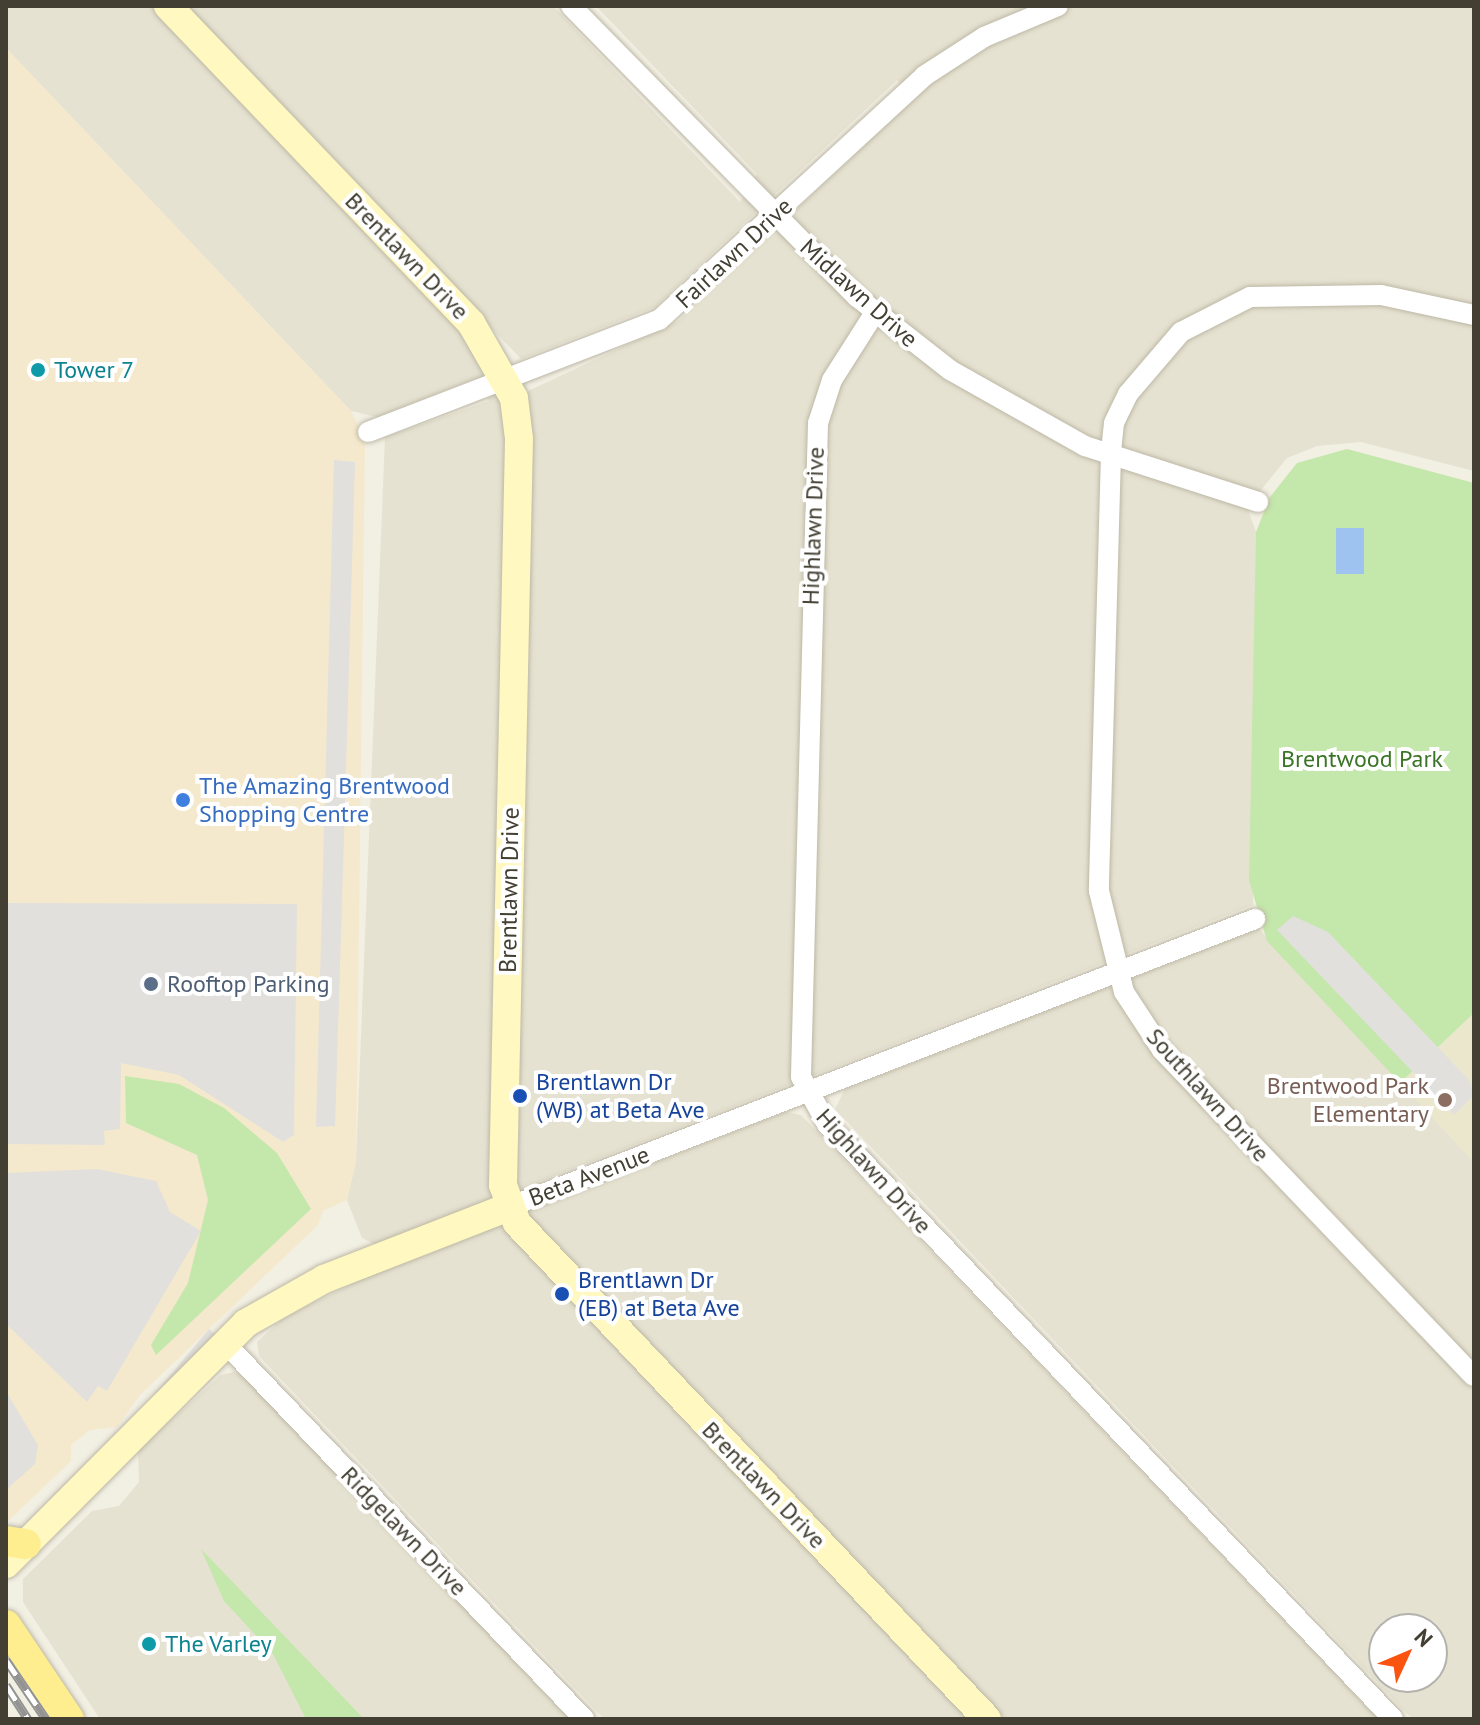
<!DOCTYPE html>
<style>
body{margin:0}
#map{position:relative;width:1480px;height:1725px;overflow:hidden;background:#f2efe3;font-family:"PT Sans",sans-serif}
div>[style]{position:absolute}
.residential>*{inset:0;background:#e6e2d1}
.commercial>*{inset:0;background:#f5e9cd}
.education>*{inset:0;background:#ebe7cd}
.green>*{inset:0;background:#c4e7ab}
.parking>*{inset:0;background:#e2e0dc;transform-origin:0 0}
.water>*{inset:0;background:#9ec3f0;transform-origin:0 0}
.roads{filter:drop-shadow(0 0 2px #bdb8a6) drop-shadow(0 0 2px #bdb8a6)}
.street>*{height:20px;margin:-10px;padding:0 10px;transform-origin:10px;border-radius:10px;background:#fff}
.secondary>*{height:28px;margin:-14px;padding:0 14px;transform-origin:14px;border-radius:14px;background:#fff8c0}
.primary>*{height:30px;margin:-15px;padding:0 15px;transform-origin:15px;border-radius:15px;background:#ffee8f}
.rail>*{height:9px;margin-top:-4.5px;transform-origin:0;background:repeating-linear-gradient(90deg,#fff 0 18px,#939393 0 36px);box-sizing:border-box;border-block:2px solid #939393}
.dots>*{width:22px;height:22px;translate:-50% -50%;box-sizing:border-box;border:4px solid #fff;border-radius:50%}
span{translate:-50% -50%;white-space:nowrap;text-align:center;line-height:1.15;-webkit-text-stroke:8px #fff;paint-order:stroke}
.street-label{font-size:24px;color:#433f33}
.culture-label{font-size:24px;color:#0d838f}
.left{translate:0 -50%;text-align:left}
.park-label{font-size:24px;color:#3a7527}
.shop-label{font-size:24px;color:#366cbe}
.service-label{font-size:24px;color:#4e5e75}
.transit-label{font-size:24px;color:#164399}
.education-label{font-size:24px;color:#785e54}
.right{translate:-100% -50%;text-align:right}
.frame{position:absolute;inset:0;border:8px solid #433f33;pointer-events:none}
.north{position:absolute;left:1368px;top:1613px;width:80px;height:80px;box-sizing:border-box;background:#fff;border:2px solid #b4b2ad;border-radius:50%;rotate:46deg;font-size:22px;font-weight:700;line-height:32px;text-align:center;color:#433f33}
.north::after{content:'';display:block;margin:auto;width:28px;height:36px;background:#fb5310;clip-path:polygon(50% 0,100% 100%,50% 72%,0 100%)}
</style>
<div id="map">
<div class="residential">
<div style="clip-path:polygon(6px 6px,151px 6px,456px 326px,498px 395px,506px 435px,490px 1188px,528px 391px,678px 321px,914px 99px,897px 80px,655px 307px,521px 359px,185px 6px,553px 6px,740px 202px,757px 174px,596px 6px,1474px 6px,1474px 471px,1361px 442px,1317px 446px,1287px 458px,1247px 507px,1256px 532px,1253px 905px,538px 1182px,547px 1205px,786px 1112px,801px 1115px,1378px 1719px,1005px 1719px,545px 1237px,508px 1233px,969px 1719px,604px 1719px,259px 1356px,257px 1342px,283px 1318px,386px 1267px,376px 1245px,362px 1238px,347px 1200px,356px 1161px,385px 437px,489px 401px,477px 378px,377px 417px,351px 411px,6px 48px)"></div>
<div style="clip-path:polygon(evenodd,1259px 929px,1474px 1162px,1472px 1719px,1412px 1719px,835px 1109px,845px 1089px,1259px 929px,1384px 1629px,1432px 1629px,1432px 1677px,1384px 1677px,1384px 1629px)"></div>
<div style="clip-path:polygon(234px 1372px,244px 1377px,569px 1719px,100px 1719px,23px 1602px,23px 1579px,92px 1511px,119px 1506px,139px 1482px,138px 1450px,221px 1375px)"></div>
</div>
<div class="commercial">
<div style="clip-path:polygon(6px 48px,351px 411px,365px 439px,356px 1161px,347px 1200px,323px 1211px,318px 1225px,140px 1395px,117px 1427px,90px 1430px,71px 1445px,71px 1461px,6px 1523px)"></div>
</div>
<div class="education">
<div style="clip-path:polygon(1474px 1013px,1474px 1162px,1400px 1083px)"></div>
</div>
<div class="green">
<div style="clip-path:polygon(1347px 449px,1474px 483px,1474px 1013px,1400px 1083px,1267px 941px,1249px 880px,1256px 532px,1270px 497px,1297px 463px)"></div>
<div style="clip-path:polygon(125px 1076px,179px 1084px,224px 1108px,277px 1153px,311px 1209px,156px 1355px,151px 1345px,188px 1283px,208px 1200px,197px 1155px,126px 1123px)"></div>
<div style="clip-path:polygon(201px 1549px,364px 1719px,306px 1719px,273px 1654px,224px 1601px)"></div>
</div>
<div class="parking">
<div style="clip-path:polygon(334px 460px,355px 462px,342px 904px,335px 1126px,316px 1127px)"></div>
<div style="clip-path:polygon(6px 903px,297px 904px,294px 1135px,283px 1142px,179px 1075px,121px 1063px,120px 1129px,104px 1131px,105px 1145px,6px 1144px)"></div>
<div style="clip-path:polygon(1293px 916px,1328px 932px,1469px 1080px,1474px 1095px,1454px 1115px,1277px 930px)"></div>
<div style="clip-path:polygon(97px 1169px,156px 1181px,170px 1212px,201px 1231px,107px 1391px,98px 1386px,87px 1402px,6px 1324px,6px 1173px)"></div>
<div style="left:209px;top:1329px;width:8px;height:95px;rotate:40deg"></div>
<div style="clip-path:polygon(6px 1391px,38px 1445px,35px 1464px,6px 1490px)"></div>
</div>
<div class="water">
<div style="left:1336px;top:528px;width:28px;height:46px"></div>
</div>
<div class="roads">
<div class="street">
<div style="left:571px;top:6px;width:408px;rotate:45.5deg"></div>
<div style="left:857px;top:297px;width:118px;rotate:38.1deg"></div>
<div style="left:950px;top:370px;width:155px;rotate:29.4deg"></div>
<div style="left:1085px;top:446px;width:182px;rotate:17.9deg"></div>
<div style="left:874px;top:314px;width:78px;rotate:122.5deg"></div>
<div style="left:832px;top:380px;width:45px;rotate:108deg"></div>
<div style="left:818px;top:423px;width:654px;rotate:91.49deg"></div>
<div style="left:801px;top:1077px;width:54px;rotate:61deg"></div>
<div style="left:827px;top:1124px;width:821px;rotate:46.43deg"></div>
<div style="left:1474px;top:315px;width:95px;rotate:-167.9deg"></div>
<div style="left:1381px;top:295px;width:131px;rotate:179.1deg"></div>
<div style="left:1250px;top:297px;width:77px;rotate:153.1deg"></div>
<div style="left:1181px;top:332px;width:82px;rotate:130.5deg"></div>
<div style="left:1128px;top:394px;width:32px;rotate:116deg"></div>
<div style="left:1114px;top:423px;width:31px;rotate:96deg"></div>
<div style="left:1111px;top:454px;width:437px;rotate:91.6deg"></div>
<div style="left:1099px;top:891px;width:104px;rotate:76.1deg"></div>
<div style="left:1124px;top:992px;width:69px;rotate:56.8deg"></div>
<div style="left:1162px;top:1050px;width:451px;rotate:46.3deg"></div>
<div style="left:368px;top:432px;width:312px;rotate:-21.1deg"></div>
<div style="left:659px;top:320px;width:360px;rotate:-42.6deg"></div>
<div style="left:924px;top:76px;width:72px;rotate:-33deg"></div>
<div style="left:984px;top:37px;width:80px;rotate:-22.7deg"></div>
<div style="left:509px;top:1207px;width:800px;rotate:-21.11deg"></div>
<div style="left:225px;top:1343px;width:520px;rotate:46.32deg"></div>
</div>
<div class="secondary">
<div style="left:168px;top:6px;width:439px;rotate:46.3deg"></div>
<div style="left:471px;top:323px;width:86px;rotate:60.2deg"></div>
<div style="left:514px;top:398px;width:41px;rotate:83deg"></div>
<div style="left:519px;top:439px;width:746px;rotate:91.23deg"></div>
<div style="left:503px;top:1185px;width:40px;rotate:69.8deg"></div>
<div style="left:517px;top:1223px;width:683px;rotate:46.54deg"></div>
<div style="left:6px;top:1564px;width:340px;rotate:-45.1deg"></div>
<div style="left:246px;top:1323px;width:90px;rotate:-29.4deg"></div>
<div style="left:324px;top:1279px;width:199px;rotate:-21.3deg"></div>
</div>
<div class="primary">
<div style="left:6px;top:1541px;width:20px;rotate:9deg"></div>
<div style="left:6px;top:1625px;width:113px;rotate:56.2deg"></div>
</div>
</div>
<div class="rail">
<div style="left:6px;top:1660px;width:71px;rotate:55.9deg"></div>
<div style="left:6px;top:1685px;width:40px;rotate:57.1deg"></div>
</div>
<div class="dots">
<div style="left:38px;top:370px;background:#0f9aa8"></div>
<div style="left:183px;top:800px;background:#3f7fe0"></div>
<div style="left:151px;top:984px;background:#5c6f8a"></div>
<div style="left:520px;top:1096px;background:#1a4fb4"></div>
<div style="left:1445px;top:1100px;background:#8d6e63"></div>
<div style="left:562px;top:1294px;background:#1a4fb4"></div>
<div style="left:149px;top:1644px;background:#0f9aa8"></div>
</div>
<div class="street-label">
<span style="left:734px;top:253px;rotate:-43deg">Fairlawn Drive</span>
<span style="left:407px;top:256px;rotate:46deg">Brentlawn Drive</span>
<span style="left:859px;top:293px;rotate:42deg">Midlawn Drive</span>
<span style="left:813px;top:526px;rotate:-88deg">Highlawn Drive</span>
<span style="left:509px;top:890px;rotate:-89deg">Brentlawn Drive</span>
<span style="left:1208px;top:1095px;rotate:48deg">Southlawn Drive</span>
<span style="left:874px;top:1171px;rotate:48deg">Highlawn Drive</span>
<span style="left:589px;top:1176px;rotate:-21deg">Beta Avenue</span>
<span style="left:764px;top:1485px;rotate:46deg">Brentlawn Drive</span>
<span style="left:404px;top:1531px;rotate:46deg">Ridgelawn Drive</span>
</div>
<div class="culture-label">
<span class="left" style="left:54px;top:370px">Tower 7</span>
<span class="left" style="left:165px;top:1644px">The Varley</span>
</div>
<div class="park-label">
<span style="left:1362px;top:759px">Brentwood Park</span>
</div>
<div class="shop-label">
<span class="left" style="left:199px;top:800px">The Amazing Brentwood<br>Shopping Centre</span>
</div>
<div class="service-label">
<span class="left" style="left:167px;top:984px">Rooftop Parking</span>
</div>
<div class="transit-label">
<span class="left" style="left:536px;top:1096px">Brentlawn Dr<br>(WB) at Beta Ave</span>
<span class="left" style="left:578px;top:1294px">Brentlawn Dr<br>(EB) at Beta Ave</span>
</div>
<div class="education-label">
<span class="right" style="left:1429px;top:1100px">Brentwood Park<br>Elementary</span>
</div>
<div class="frame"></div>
<div class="north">N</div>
</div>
